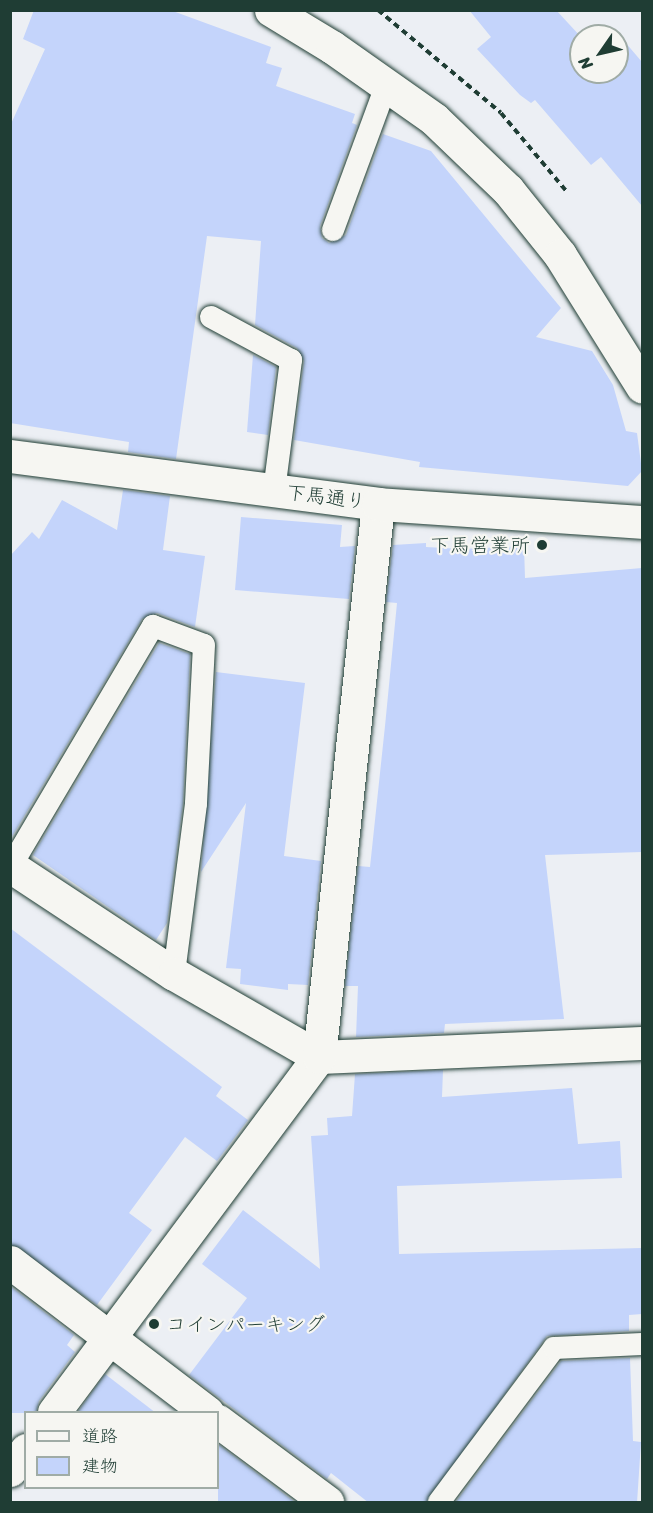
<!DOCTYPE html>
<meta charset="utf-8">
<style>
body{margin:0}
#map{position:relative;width:653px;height:1513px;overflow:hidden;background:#eceff4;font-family:Sriracha,"Klee One",sans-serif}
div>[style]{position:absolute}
.building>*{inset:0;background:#c4d4fb}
.path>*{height:4px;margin-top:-2px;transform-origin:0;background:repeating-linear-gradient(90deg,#1f3d34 0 6px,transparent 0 10.5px)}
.roads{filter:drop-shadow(0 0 2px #1f3d34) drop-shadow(0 0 2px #1f3d34)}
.lane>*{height:22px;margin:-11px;padding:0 11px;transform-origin:11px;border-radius:11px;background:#f6f6f2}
.street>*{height:33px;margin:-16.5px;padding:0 16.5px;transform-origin:16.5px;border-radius:16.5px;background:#f6f6f2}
.secondary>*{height:33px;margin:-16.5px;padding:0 16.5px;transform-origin:16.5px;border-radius:16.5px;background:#f6f6f2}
.dots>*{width:16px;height:16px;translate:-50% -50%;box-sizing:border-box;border:3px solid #f6f6f2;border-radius:50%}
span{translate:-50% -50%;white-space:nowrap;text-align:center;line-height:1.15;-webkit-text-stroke:4.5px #f6f6f2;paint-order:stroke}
.street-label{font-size:20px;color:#1f3d34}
.poi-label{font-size:20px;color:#1f3d34}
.right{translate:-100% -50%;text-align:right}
.left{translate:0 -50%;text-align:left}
.frame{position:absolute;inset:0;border:12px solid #1f3d34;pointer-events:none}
.legend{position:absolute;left:24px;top:1411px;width:195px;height:78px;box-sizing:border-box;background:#f6f6f2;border:2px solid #a0aca6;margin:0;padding:8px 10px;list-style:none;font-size:18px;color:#1f3d34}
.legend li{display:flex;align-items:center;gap:12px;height:30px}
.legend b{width:30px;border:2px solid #a0aca6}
.north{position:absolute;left:569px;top:24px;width:60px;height:60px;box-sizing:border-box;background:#f6f6f2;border:2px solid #a0aca6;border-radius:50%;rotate:236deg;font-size:16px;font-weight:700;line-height:24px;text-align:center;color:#1f3d34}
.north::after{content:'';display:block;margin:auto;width:21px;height:27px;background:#1f3d34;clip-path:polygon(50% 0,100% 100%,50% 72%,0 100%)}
</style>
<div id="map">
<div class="building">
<div style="clip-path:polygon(34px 10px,170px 10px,271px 47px,266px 63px,282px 68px,276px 86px,355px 114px,352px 123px,357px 125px,320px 226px,322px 238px,329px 243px,346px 235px,383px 134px,431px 151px,561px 308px,536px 337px,592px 351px,613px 385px,626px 431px,637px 433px,642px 471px,628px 486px,419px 467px,420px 462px,294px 440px,304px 361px,297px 348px,255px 325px,261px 241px,207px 236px,176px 459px,128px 452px,129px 442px,10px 423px,10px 126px,45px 49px,23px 39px)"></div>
<div style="clip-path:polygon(469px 10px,556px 10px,581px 37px,581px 72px,617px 72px,617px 48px,625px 42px,642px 62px,642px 206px,601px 157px,591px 165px,535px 100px,531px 103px,520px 95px,477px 49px,491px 37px)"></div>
<div style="clip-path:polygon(253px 355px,276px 367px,268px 435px,247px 432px)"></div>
<div style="clip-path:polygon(123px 490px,170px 496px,163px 550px,205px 556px,195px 627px,157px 613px,142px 619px,10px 840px,10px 556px,32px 532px,39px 539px,62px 500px,117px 530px)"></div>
<div style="clip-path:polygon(241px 517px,342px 525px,340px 547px,355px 546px,349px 599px,235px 590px)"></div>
<div style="clip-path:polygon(426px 543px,426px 547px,462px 549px,524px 546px,525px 578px,642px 568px,642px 852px,545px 855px,564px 1019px,445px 1024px,444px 1033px,356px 1037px,358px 986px,345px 986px,358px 866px,370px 867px,385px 726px,397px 603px,386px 602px,393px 545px)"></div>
<div style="clip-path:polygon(159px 643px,190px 654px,183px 803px,167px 923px,156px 940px,33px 855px)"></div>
<div style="clip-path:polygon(216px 672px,305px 683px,284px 856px,321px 861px,308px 985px,288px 984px,288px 990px,240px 984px,241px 969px,226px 968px,246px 803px,201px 872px)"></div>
<div style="clip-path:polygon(10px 928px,222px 1087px,216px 1096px,248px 1120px,217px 1161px,185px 1137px,129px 1213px,152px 1230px,97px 1305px,10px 1244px)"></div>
<div style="clip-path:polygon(443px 1070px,442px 1097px,572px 1088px,578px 1144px,620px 1141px,622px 1178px,397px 1186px,399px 1254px,642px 1248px,642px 1314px,629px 1315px,629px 1331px,547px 1336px,426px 1503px,369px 1503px,331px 1473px,327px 1479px,189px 1375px,247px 1298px,202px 1264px,243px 1210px,320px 1269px,311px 1136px,328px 1135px,327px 1118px,352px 1116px,355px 1074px)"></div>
<div style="clip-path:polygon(10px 1286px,74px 1335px,67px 1345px,75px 1352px,39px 1401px,36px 1413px,10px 1413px)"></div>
<div style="clip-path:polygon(630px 1358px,633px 1441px,641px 1442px,637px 1503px,455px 1503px,561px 1361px)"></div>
<div style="clip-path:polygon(105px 1374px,156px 1413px,77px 1413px)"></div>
<div style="clip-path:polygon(218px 1444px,296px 1503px,218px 1503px)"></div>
</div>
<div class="path">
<div style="left:378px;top:10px;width:160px;rotate:39.9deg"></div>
<div style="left:501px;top:113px;width:103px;rotate:50.1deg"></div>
</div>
<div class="roads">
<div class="lane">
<div style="left:333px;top:230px;width:153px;rotate:-69.8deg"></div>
<div style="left:211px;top:317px;width:91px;rotate:28.3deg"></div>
<div style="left:291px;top:360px;width:132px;rotate:97.4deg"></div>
<div style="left:11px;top:866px;width:279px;rotate:-59.4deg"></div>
<div style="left:153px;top:626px;width:54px;rotate:20.4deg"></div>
<div style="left:204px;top:645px;width:159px;rotate:92.9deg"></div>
<div style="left:196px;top:804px;width:171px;rotate:97.4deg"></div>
<div style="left:439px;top:1502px;width:192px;rotate:-53.2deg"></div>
<div style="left:554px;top:1348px;width:88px;rotate:-2.6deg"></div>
</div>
<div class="street">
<div style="left:271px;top:10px;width:71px;rotate:31.2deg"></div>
<div style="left:332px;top:47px;width:125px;rotate:35.2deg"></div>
<div style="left:434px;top:119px;width:103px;rotate:43.8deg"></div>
<div style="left:508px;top:190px;width:83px;rotate:51.3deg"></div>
<div style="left:560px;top:255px;width:155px;rotate:58deg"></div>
<div style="left:10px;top:866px;width:196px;rotate:33.4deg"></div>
<div style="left:174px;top:974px;width:167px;rotate:29.8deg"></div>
<div style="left:319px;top:1057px;width:323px;rotate:-2.5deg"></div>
<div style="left:10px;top:1262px;width:248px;rotate:37.3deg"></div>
<div style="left:54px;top:1412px;width:443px;rotate:-53.3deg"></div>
<div style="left:319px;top:1057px;width:556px;rotate:-83.91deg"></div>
<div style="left:218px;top:1421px;width:136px;rotate:36.6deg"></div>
<div style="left:10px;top:1470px;width:26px;rotate:-51deg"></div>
</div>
<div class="secondary">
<div style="left:10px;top:456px;width:371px;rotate:7.4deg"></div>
<div style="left:378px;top:504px;width:265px;rotate:3.9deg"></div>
</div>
</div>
<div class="dots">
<div style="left:542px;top:545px;background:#1f3d34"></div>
<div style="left:154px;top:1324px;background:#1f3d34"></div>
</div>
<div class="street-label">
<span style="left:326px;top:497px;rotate:7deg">下馬通り</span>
</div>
<div class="poi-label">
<span class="right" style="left:530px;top:545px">下馬営業所</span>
<span class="left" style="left:166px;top:1324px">コインパーキング</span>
</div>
<div class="frame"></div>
<ul class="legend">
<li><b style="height:8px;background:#f6f6f2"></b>道路</li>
<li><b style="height:16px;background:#c4d4fb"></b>建物</li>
</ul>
<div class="north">N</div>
</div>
